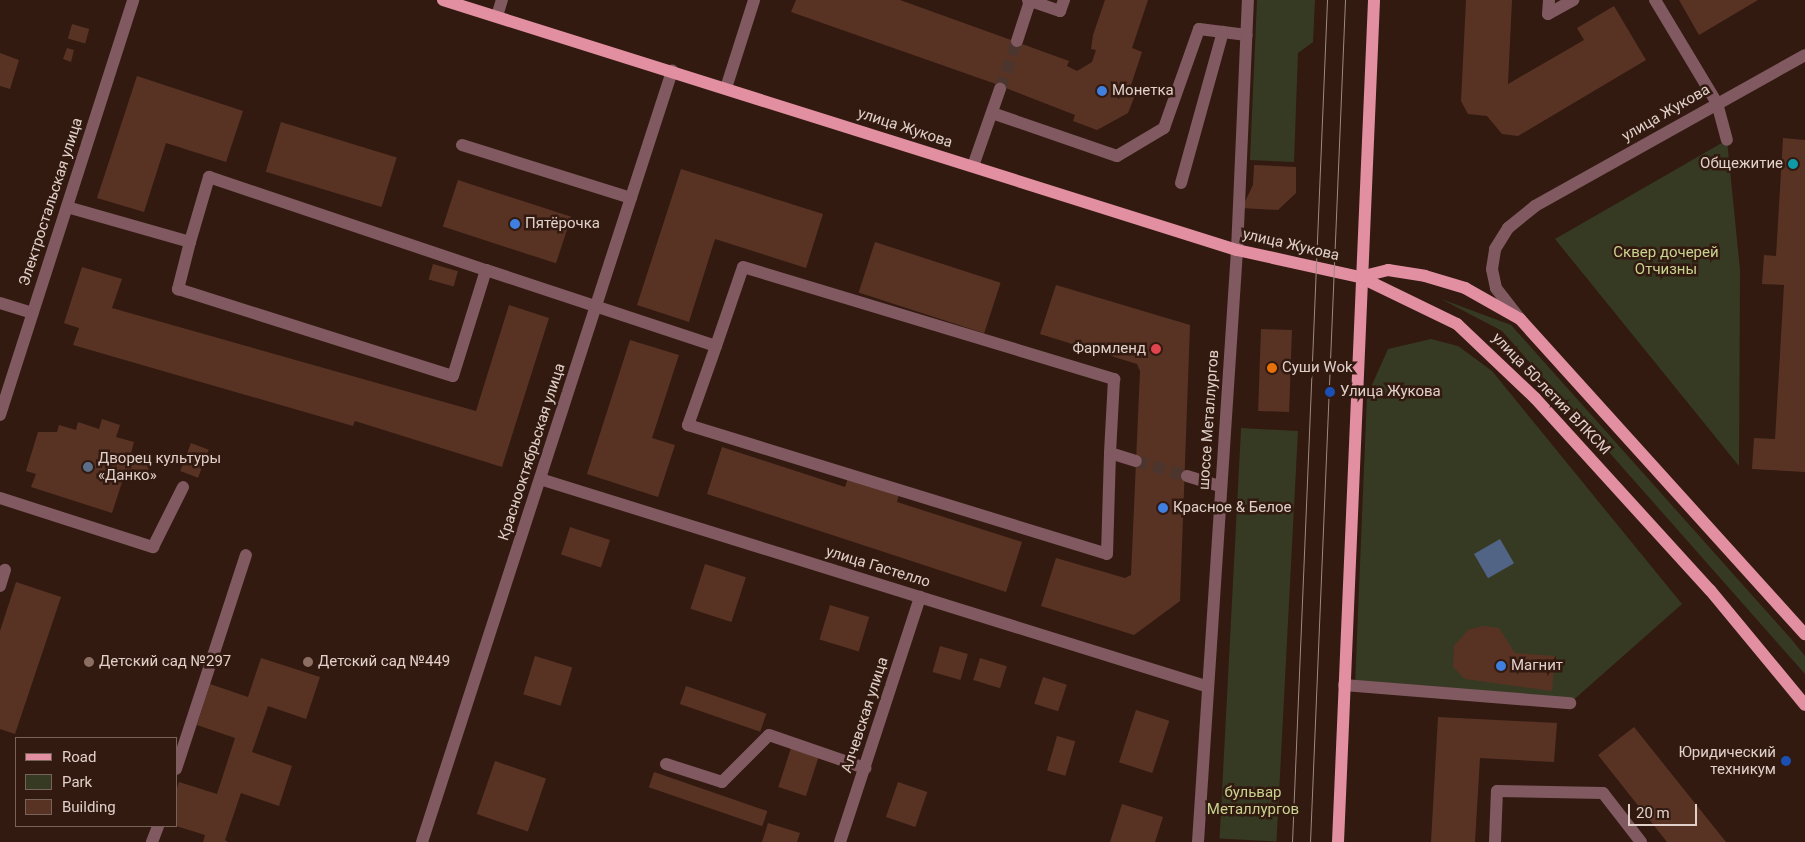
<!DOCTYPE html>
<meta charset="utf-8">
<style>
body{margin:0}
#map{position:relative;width:1805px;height:842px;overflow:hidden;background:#321a10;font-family:Roboto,sans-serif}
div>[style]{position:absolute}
.green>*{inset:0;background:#363a23;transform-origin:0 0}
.water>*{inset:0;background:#516485;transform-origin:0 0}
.building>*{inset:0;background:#583324;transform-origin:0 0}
.minor-tunnel>*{height:12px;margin-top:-6px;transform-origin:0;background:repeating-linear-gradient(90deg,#4c352c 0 12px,transparent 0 18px)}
.minor>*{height:12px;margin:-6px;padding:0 6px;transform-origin:6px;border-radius:6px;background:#805961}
.major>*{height:12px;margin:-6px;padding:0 6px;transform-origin:6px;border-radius:6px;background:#e18fa1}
.tram>*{height:1px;margin:-0.5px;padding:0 0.5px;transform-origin:0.5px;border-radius:0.5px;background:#9c8980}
.dots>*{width:14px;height:14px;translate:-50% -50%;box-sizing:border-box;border:2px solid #321a10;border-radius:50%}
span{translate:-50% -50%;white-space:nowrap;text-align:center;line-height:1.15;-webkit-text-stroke:5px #321a10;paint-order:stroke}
.poi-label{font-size:15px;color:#e1d0c9}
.left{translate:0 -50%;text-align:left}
.right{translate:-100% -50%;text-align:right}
.street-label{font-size:15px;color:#e1d0c9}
.park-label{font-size:15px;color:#c9d390}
.legend{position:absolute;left:15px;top:737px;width:162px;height:90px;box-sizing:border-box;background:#321a10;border:1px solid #78635a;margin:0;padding:6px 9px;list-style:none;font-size:15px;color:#e1d0c9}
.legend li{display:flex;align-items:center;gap:10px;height:25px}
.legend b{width:25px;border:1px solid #78635a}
.scale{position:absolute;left:1628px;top:804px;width:69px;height:22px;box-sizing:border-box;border:2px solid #e1d0c9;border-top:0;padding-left:6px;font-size:15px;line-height:18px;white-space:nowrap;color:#e1d0c9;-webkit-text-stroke:4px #321a10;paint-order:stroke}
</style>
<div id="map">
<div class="green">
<div style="clip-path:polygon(1257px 0,1315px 0,1313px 42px,1298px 53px,1294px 162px,1250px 160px)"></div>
<div style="clip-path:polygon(1727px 140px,1740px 270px,1739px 466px,1555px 239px)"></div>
<div style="clip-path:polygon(1441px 299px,1511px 325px,1792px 640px,1805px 656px,1805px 674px,1502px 331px)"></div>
<div style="clip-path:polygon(1431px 339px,1458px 346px,1492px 371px,1682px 604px,1570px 703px,1355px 686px,1367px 396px,1388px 349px)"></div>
<div style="left:1298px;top:431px;width:411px;height:57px;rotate:93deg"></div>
</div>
<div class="water">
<div style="left:1500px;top:539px;width:28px;height:30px;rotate:60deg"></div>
</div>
<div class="building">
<div style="clip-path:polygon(796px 0,900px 0,1069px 61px,1067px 66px,1077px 71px,1092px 62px,1096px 50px,1091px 49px,1093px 35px,1105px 0,1148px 0,1132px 48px,1142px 52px,1131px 85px,1138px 88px,1128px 113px,1097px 130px,1073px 121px,1075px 115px,993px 83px,791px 12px)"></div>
<div style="clip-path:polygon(1466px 0,1512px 0,1508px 84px,1584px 40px,1577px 28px,1614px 6px,1646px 60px,1518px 136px,1502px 134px,1487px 116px,1468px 114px,1461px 101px)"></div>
<div style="clip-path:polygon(1679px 0,1758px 0,1699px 35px)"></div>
<div style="left:72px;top:24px;width:18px;height:15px;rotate:16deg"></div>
<div style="clip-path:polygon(67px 48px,74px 50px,71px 62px,63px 59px)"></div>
<div style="clip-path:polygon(0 53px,19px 60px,10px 89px,0 86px)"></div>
<div style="clip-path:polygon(137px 76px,243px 111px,226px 162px,166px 143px,144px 212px,97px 198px)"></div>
<div style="left:281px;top:122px;width:121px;height:52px;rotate:17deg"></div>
<div style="clip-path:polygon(1783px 138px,1805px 140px,1805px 472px,1752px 469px,1754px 438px,1775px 439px,1784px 285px,1762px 284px,1764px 255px,1776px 256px)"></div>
<div style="clip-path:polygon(1254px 165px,1296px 167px,1296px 193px,1278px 210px,1242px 208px,1253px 185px)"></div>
<div style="clip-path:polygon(681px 169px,823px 214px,806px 268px,715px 239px,689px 322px,637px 305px)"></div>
<div style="left:458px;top:180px;width:119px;height:49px;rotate:18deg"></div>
<div style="left:875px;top:242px;width:132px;height:53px;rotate:18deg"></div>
<div style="left:433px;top:264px;width:26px;height:16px;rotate:16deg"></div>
<div style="clip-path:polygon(82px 267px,122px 279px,112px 308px,476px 411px,509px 305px,549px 318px,502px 467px,355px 421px,353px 426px,73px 345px,79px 328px,64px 323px)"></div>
<div style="clip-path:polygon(1056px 285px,1190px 325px,1180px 601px,1134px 635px,1041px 606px,1056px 558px,1125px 578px,1131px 575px,1140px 371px,1137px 364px,1040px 334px)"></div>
<div style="left:1261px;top:329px;width:31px;height:82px;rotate:2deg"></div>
<div style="clip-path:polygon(630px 340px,679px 355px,652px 438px,675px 445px,658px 497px,587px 474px)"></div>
<div style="clip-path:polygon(102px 419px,120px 425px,116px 437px,134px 442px,130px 457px,150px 464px,145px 479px,125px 473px,112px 513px,31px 487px,36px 474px,26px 471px,38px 432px,57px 432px,59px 425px,76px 430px,78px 422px,99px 429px)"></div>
<div style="left:191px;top:443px;width:19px;height:30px;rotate:21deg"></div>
<div style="clip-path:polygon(722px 447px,845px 487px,848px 478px,899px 494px,897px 502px,1022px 542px,1006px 592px,707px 494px)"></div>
<div style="left:570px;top:527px;width:42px;height:29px;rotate:18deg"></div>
<div style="left:705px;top:564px;width:43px;height:47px;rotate:18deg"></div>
<div style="clip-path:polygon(16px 582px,61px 597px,15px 734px,0 729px,0 631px)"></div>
<div style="left:830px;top:605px;width:41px;height:36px;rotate:17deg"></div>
<div style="clip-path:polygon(1483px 626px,1499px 628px,1515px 653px,1555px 656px,1552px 691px,1465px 679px,1453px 667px,1454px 646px,1468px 630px)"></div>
<div style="left:940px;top:646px;width:29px;height:27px;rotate:16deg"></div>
<div style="left:535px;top:656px;width:39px;height:40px;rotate:17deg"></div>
<div style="clip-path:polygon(261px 658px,320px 677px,306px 719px,268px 706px,252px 752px,292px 766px,279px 806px,241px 793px,225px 840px,228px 842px,203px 842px,205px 835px,176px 826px,176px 791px,179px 782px,217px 794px,235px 738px,197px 725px,210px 684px,248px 697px)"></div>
<div style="left:980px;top:658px;width:28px;height:23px;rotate:17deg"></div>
<div style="left:1043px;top:677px;width:25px;height:28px;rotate:18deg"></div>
<div style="left:686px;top:686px;width:85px;height:19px;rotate:19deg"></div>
<div style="left:1136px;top:710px;width:35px;height:55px;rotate:18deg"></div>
<div style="clip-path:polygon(1438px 717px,1557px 723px,1554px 762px,1480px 758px,1475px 842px,1431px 842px)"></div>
<div style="clip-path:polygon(1634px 727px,1726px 842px,1667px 842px,1598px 755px)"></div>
<div style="left:1057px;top:736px;width:19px;height:36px;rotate:16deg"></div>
<div style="left:791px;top:748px;width:29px;height:41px;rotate:18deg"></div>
<div style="left:495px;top:761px;width:54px;height:56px;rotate:19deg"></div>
<div style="left:654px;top:772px;width:120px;height:16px;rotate:19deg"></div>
<div style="left:898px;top:782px;width:31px;height:37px;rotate:19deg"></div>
<div style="clip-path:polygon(1122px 804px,1163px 817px,1155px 842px,1110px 842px)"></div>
<div style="clip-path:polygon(768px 823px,800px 833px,797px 842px,762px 842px)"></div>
</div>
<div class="minor-tunnel">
<div style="left:1000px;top:89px;width:51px;rotate:-70.5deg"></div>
<div style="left:1136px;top:461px;width:53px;rotate:16.4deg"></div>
</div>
<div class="minor">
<div style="left:1028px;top:0;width:34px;rotate:19deg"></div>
<div style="left:1060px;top:11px;width:12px;rotate:-70deg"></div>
<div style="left:1549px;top:0;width:14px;rotate:94deg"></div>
<div style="left:1548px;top:14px;width:29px;rotate:-29deg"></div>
<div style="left:1655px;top:0;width:120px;rotate:59deg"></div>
<div style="left:1717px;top:103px;width:38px;rotate:75deg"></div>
<div style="left:497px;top:16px;width:17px;rotate:-73deg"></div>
<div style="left:1017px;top:41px;width:42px;rotate:-72deg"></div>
<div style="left:726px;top:88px;width:92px;rotate:-72.3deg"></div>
<div style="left:992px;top:113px;width:132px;rotate:19deg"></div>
<div style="left:1117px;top:156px;width:55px;rotate:-30.8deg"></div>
<div style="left:1164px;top:128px;width:105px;rotate:-70.5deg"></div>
<div style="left:1199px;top:29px;width:48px;rotate:7.1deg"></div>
<div style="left:462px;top:145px;width:177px;rotate:17.4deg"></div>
<div style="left:973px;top:166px;width:82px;rotate:-70.7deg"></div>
<div style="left:1181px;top:183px;width:157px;rotate:-74.5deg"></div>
<div style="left:67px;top:207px;width:128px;rotate:15.9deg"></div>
<div style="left:190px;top:242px;width:49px;rotate:104.3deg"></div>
<div style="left:178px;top:289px;width:288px;rotate:17.6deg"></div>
<div style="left:453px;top:376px;width:111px;rotate:-72.7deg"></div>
<div style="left:486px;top:270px;width:242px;rotate:18.3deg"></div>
<div style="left:716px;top:346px;width:84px;rotate:109.5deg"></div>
<div style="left:688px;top:425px;width:438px;rotate:17.1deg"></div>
<div style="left:1107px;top:554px;width:101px;rotate:-88.3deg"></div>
<div style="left:190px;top:242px;width:68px;rotate:-73.7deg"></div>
<div style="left:209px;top:177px;width:292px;rotate:18.6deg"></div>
<div style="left:0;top:303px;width:34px;rotate:17deg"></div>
<div style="left:1520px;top:319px;width:39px;rotate:-128deg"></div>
<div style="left:1496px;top:288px;width:19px;rotate:-102deg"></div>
<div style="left:1492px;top:269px;width:20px;rotate:-81deg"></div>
<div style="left:1495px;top:249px;width:25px;rotate:-58deg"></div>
<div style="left:1508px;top:228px;width:35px;rotate:-39deg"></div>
<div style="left:1535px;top:206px;width:309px;rotate:-29.2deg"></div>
<div style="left:716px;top:346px;width:83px;rotate:-71.1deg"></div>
<div style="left:743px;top:267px;width:388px;rotate:16.8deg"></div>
<div style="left:1114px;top:379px;width:74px;rotate:93.1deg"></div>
<div style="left:1110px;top:453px;width:27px;rotate:17deg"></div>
<div style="left:0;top:415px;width:436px;rotate:-72.2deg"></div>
<div style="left:1187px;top:476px;width:34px;rotate:17deg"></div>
<div style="left:540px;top:479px;width:697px;rotate:17.27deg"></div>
<div style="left:0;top:498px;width:161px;rotate:17.8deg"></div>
<div style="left:153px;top:547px;width:67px;rotate:-63.4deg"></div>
<div style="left:0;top:586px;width:17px;rotate:-73deg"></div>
<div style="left:1344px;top:685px;width:227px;rotate:4.6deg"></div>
<div style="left:666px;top:764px;width:59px;rotate:17.8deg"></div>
<div style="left:722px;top:782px;width:66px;rotate:-45deg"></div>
<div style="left:769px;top:735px;width:102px;rotate:19deg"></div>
<div style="left:176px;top:769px;width:225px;rotate:-71.9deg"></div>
<div style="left:152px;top:842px;width:17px;rotate:-69deg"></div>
<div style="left:422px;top:842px;width:811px;rotate:-72.03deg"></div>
<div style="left:840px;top:842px;width:258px;rotate:-71.9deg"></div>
<div style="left:1198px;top:842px;width:593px;rotate:-86.23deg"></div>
<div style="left:1237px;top:250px;width:250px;rotate:-87.5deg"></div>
<div style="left:1495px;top:842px;width:51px;rotate:-87.8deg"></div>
<div style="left:1497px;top:791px;width:106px;rotate:1.1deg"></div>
<div style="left:1603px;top:793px;width:62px;rotate:52.2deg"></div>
</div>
<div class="major">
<div style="left:443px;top:0;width:832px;rotate:17.48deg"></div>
<div style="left:1237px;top:250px;width:126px;rotate:12.4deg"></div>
<div style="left:1360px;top:277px;width:108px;rotate:25.9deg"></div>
<div style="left:1457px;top:324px;width:108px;rotate:43.5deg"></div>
<div style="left:1535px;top:398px;width:260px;rotate:47.7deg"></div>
<div style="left:1710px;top:590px;width:149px;rotate:50.4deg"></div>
<div style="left:1360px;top:277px;width:29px;rotate:-14deg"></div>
<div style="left:1388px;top:270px;width:37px;rotate:9deg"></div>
<div style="left:1425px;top:276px;width:42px;rotate:16.7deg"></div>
<div style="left:1465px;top:288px;width:63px;rotate:29.4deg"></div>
<div style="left:1520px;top:319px;width:425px;rotate:47.9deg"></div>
<div style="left:1338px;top:842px;width:843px;rotate:-87.55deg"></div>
</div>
<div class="tram">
<div style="left:1292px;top:842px;width:843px;rotate:-87.62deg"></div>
<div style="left:1310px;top:842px;width:843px;rotate:-87.62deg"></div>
</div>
<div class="dots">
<div style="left:1102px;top:91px;background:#3f7fe0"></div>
<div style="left:1793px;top:164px;background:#0f9aa8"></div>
<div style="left:515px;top:224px;background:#3f7fe0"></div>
<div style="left:1156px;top:349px;background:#e0444e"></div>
<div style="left:1272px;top:368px;background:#e8710a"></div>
<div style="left:1330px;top:392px;background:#1a4fb4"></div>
<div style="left:88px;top:467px;background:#5c6f8a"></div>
<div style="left:1163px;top:508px;background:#3f7fe0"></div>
<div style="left:89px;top:662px;background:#8d6e63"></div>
<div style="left:308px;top:662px;background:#8d6e63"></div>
<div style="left:1501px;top:666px;background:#3f7fe0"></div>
<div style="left:1786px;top:761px;background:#1a4fb4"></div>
</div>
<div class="poi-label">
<span class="left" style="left:1112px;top:91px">Монетка</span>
<span class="right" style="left:1783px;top:164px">Общежитие</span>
<span class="left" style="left:525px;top:224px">Пятёрочка</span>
<span class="right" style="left:1146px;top:349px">Фармленд</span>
<span class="left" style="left:1282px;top:368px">Суши Wok</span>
<span class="left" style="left:1340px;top:392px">Улица Жукова</span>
<span class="left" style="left:98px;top:467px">Дворец культуры<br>«Данко»</span>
<span class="left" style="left:1173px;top:508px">Красное &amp; Белое</span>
<span class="left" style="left:99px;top:662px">Детский сад №297</span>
<span class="left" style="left:318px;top:662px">Детский сад №449</span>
<span class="left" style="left:1511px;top:666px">Магнит</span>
<span class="right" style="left:1776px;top:761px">Юридический<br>техникум</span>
</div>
<div class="street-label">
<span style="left:1666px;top:113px;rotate:-30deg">улица Жукова</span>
<span style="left:905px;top:128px;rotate:18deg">улица Жукова</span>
<span style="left:51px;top:202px;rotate:-72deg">Электростальская улица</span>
<span style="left:1291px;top:245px;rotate:13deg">улица Жукова</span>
<span style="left:1551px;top:394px;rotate:46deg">улица 50-летия ВЛКСМ</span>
<span style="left:1209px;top:420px;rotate:-86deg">шоссе Металлургов</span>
<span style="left:532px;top:452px;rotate:-72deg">Краснооктябрьская улица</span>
<span style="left:878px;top:567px;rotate:17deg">улица Гастелло</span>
<span style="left:865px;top:715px;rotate:-72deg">Алчевская улица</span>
</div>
<div class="park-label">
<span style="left:1666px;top:261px">Сквер дочерей<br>Отчизны</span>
<span style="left:1253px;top:801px">бульвар<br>Металлургов</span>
</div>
<ul class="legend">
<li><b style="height:6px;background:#e18fa1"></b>Road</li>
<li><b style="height:14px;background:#363a23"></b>Park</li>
<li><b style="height:14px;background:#583324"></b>Building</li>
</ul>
<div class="scale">20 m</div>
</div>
